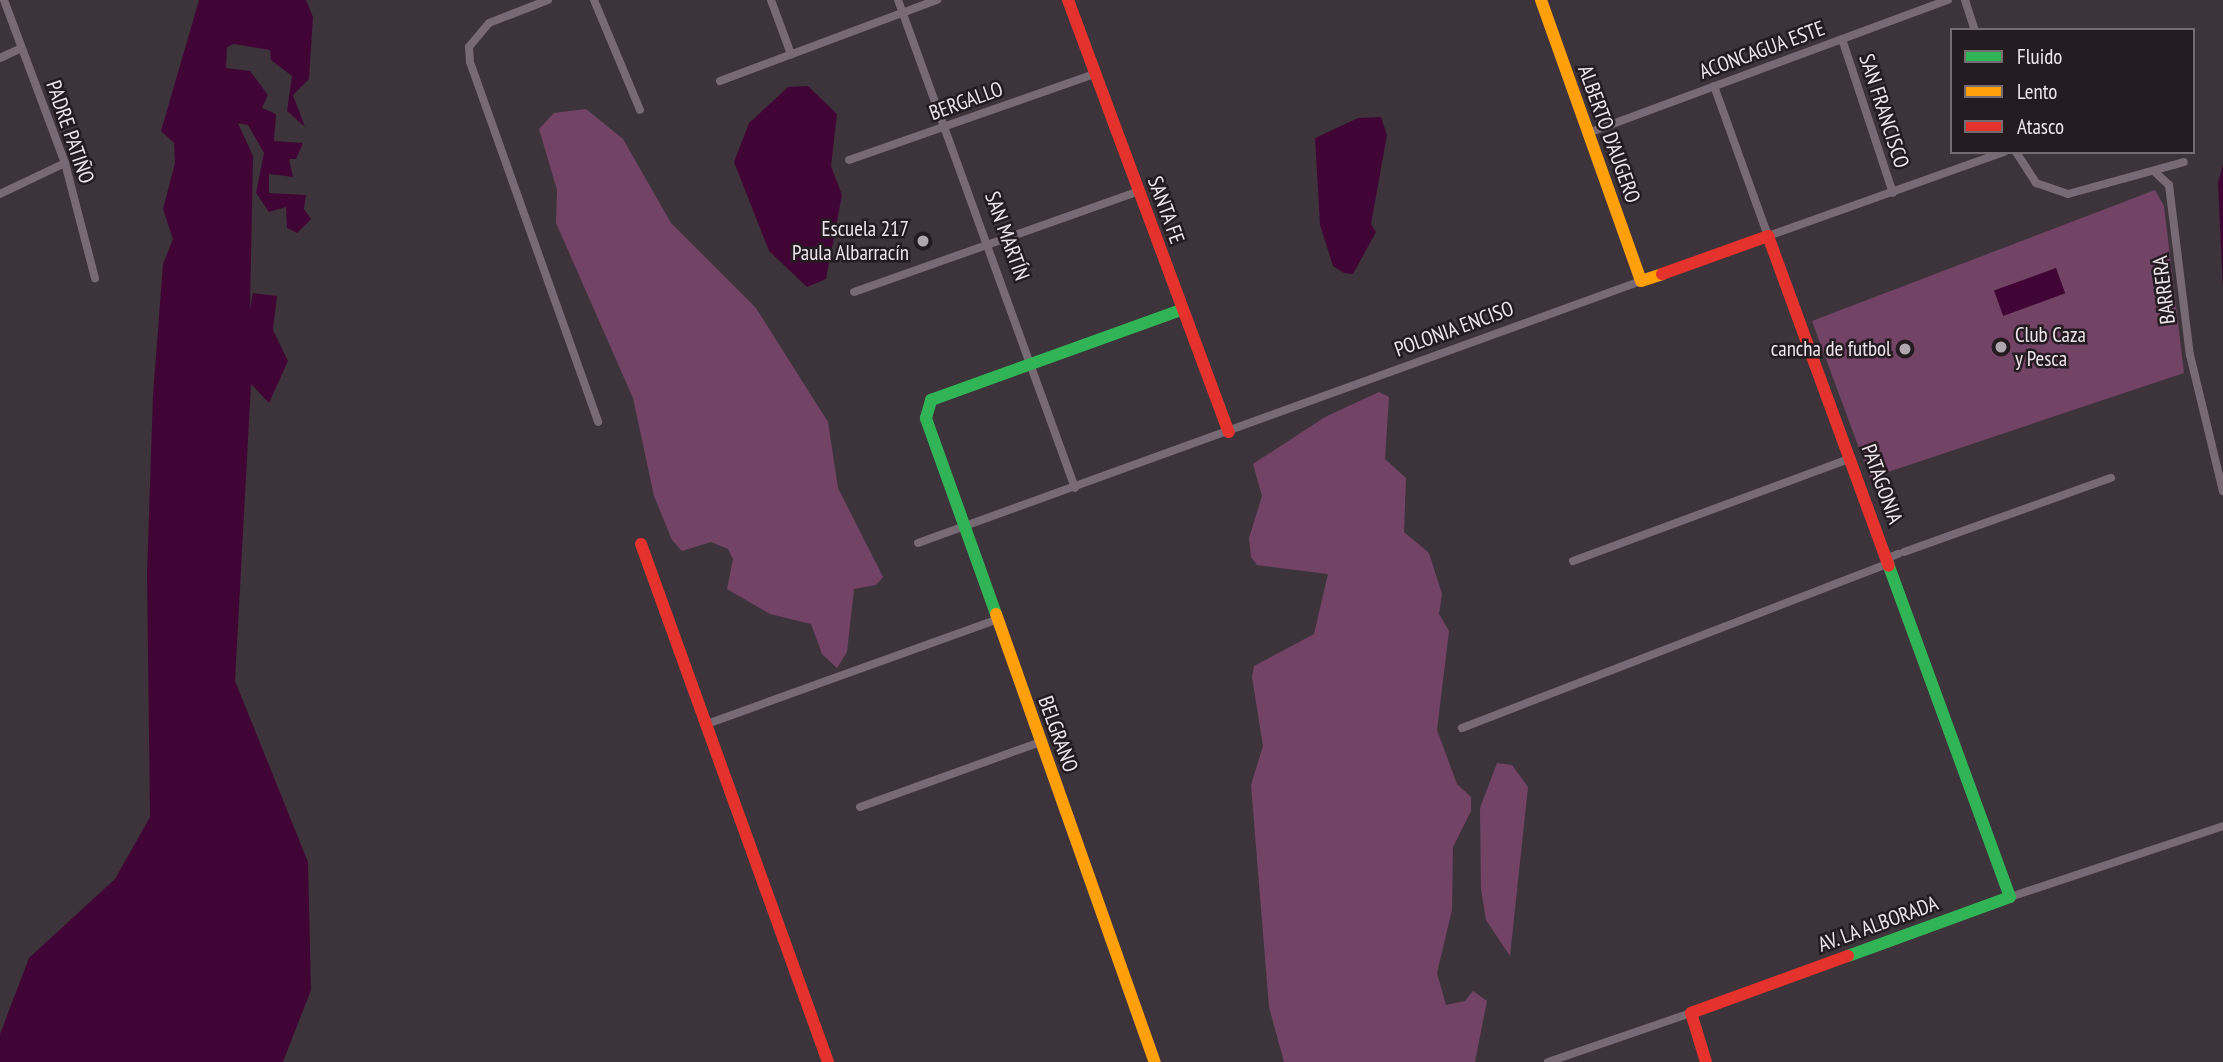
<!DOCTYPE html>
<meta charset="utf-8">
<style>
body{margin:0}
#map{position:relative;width:2223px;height:1062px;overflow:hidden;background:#3c343a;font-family:"PT Sans Narrow",sans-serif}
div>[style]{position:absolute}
.green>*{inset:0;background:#734366}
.water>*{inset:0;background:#410535;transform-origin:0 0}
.street>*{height:8px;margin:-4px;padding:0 4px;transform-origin:4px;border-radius:4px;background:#786a74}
.fast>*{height:12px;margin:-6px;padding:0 6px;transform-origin:6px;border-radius:6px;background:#30b455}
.slow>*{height:12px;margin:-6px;padding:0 6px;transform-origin:6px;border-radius:6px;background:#ff9f0a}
.jam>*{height:12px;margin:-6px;padding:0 6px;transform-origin:6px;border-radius:6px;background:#e5322d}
.dots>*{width:19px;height:19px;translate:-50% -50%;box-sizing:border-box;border:4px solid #231b20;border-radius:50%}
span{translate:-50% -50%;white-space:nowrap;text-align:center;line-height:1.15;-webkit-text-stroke:5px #231b20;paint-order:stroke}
.street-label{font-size:21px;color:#efe5ec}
.poi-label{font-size:21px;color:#efe5ec}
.right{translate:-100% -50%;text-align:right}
.left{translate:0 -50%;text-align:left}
.legend{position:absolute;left:1950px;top:28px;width:245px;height:126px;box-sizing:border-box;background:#231b20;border:2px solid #756c72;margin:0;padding:9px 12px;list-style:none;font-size:21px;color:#efe5ec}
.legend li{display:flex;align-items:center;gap:14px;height:35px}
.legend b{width:35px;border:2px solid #756c72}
</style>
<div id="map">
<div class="green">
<div style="clip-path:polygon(586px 109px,623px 139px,671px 223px,756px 308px,828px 422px,838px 488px,883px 577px,876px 585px,854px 589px,847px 652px,837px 668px,822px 654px,811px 624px,770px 614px,727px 589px,733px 559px,728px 549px,711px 542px,682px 551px,672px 540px,654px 496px,633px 398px,556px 223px,557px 190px,539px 129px,554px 113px)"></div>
<div style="clip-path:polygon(2155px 190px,2164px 206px,2184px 373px,1870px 478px,1812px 321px)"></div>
<div style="clip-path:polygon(1379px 392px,1389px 397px,1385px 459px,1406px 478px,1404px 532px,1429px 553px,1442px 594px,1439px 614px,1449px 631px,1437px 730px,1457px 784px,1471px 797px,1471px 811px,1453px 847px,1452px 910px,1437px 973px,1446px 1005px,1465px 1001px,1473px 991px,1487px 1001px,1475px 1062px,1284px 1062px,1269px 1007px,1251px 785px,1263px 746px,1252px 677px,1254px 666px,1314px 634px,1328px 574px,1257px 565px,1251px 557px,1249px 538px,1262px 496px,1253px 464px,1325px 417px)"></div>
<div style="clip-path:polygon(1497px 763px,1512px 765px,1528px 787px,1510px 956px,1486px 920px,1481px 889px,1480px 808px)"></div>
</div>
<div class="water">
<div style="clip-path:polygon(199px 0,306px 0,313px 17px,309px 79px,293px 95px,305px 127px,287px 111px,292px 76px,271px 60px,270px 50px,234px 44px,227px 47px,226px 68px,250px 71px,268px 95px,262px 108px,276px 114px,274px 141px,303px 143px,296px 159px,289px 159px,293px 177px,269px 174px,269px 193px,306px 195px,304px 209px,311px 219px,297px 233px,287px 228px,286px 207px,269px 212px,256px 193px,264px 153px,248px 125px,238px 123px,253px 156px,250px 309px,253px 293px,277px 296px,273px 330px,288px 361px,269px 403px,251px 384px,235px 681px,308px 862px,311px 990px,283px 1062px,0 1062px,0 1034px,29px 958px,115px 879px,150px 817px,147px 573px,153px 395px,163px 264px,173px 239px,163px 209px,175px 163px,174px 143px,161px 131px)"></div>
<div style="clip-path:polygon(808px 86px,837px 114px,831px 166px,842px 195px,826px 279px,807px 287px,769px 251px,734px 162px,749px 123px,788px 87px)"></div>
<div style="clip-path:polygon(1381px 117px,1387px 135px,1371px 224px,1376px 232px,1353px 274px,1344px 273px,1333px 266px,1320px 225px,1315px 138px,1358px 118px)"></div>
<div style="clip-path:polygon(2223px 164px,2223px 290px,2218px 183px)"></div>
<div style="left:2056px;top:268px;width:27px;height:66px;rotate:70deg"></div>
</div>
<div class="street">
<div style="left:4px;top:0;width:174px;rotate:69.5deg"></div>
<div style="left:65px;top:163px;width:119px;rotate:75.4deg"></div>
<div style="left:548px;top:0;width:63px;rotate:158.7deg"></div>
<div style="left:489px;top:23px;width:31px;rotate:130deg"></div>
<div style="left:469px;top:47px;width:15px;rotate:86deg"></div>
<div style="left:470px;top:62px;width:382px;rotate:70.4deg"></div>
<div style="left:594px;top:0;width:119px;rotate:67.3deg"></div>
<div style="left:771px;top:0;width:58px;rotate:69.7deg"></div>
<div style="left:898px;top:0;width:519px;rotate:70.06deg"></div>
<div style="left:1965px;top:0;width:32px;rotate:72deg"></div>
<div style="left:1842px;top:39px;width:162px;rotate:71.7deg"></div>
<div style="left:0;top:58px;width:23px;rotate:-25deg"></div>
<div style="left:720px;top:81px;width:232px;rotate:-20.5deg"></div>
<div style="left:1714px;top:86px;width:159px;rotate:70.2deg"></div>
<div style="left:1768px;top:236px;width:251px;rotate:-19.6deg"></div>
<div style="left:1588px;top:133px;width:384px;rotate:-20.3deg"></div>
<div style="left:2016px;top:152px;width:37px;rotate:57deg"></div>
<div style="left:2036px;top:183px;width:34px;rotate:19deg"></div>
<div style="left:2068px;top:194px;width:120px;rotate:-15.4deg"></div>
<div style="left:849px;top:160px;width:260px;rotate:-19.3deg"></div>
<div style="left:2155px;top:172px;width:19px;rotate:43deg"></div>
<div style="left:2169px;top:185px;width:171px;rotate:83deg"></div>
<div style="left:2190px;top:355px;width:140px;rotate:76.4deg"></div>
<div style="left:0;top:194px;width:72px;rotate:-25.5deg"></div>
<div style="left:854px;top:292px;width:302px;rotate:-19.5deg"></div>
<div style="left:918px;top:543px;width:769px;rotate:-19.92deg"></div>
<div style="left:1904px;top:552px;width:220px;rotate:-19.7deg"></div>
<div style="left:1888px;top:558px;width:11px;rotate:-22deg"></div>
<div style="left:1573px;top:561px;width:297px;rotate:-20.3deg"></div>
<div style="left:704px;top:725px;width:310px;rotate:-19.8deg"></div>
<div style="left:1462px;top:728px;width:459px;rotate:-21.1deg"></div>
<div style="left:860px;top:807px;width:192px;rotate:-19.8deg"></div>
<div style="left:2010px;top:897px;width:225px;rotate:-18.4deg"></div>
<div style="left:1548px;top:1062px;width:151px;rotate:-18.9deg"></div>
</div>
<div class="fast">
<div style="left:996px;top:614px;width:208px;rotate:-109.7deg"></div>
<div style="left:926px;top:418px;width:19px;rotate:-74deg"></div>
<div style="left:931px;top:400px;width:266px;rotate:-19.8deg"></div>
<div style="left:1848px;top:956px;width:172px;rotate:-20deg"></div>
<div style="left:2010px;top:897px;width:352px;rotate:-110.1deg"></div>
</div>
<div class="slow">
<div style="left:1541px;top:0;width:298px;rotate:70.4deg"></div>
<div style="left:1641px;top:281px;width:22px;rotate:-18deg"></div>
<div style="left:996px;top:614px;width:475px;rotate:70.5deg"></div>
</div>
<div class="jam">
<div style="left:1068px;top:0;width:461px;rotate:69.6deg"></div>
<div style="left:1662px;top:274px;width:113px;rotate:-19.7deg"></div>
<div style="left:1768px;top:236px;width:351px;rotate:69.9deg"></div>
<div style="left:641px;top:544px;width:551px;rotate:70.15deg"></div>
<div style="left:1706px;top:1062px;width:51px;rotate:-107deg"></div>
<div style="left:1691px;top:1013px;width:167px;rotate:-20deg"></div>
</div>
<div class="dots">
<div style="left:923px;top:241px;background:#b0a7ae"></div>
<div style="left:2001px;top:347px;background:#b0a7ae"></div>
<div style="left:1905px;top:349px;background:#b0a7ae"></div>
</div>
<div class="street-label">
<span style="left:1762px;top:50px;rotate:-20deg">ACONCAGUA ESTE</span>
<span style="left:966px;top:101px;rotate:-20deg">BERGALLO</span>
<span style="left:1884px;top:111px;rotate:72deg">SAN FRANCISCO</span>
<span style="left:70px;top:132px;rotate:71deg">PADRE PATIÑO</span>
<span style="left:1609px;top:134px;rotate:70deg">ALBERTO D'AUGERO</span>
<span style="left:1166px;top:210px;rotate:70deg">SANTA FE</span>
<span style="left:1007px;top:236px;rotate:70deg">SAN MARTÍN</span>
<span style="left:2164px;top:290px;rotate:-97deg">BARRERA</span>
<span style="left:1454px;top:329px;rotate:-20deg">POLONIA ENCISO</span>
<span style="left:1882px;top:484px;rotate:70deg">PATAGONIA</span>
<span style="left:1058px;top:734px;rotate:70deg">BELGRANO</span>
<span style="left:1878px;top:924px;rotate:-20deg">AV. LA ALBORADA</span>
</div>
<div class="poi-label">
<span class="right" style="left:909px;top:241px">Escuela 217<br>Paula Albarracín</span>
<span class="left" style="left:2015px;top:347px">Club Caza<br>y Pesca</span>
<span class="right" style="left:1891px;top:349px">cancha de futbol</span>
</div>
<ul class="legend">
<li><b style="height:9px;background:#30b455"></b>Fluido</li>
<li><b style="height:9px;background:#ff9f0a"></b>Lento</li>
<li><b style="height:9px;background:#e5322d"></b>Atasco</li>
</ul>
</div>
